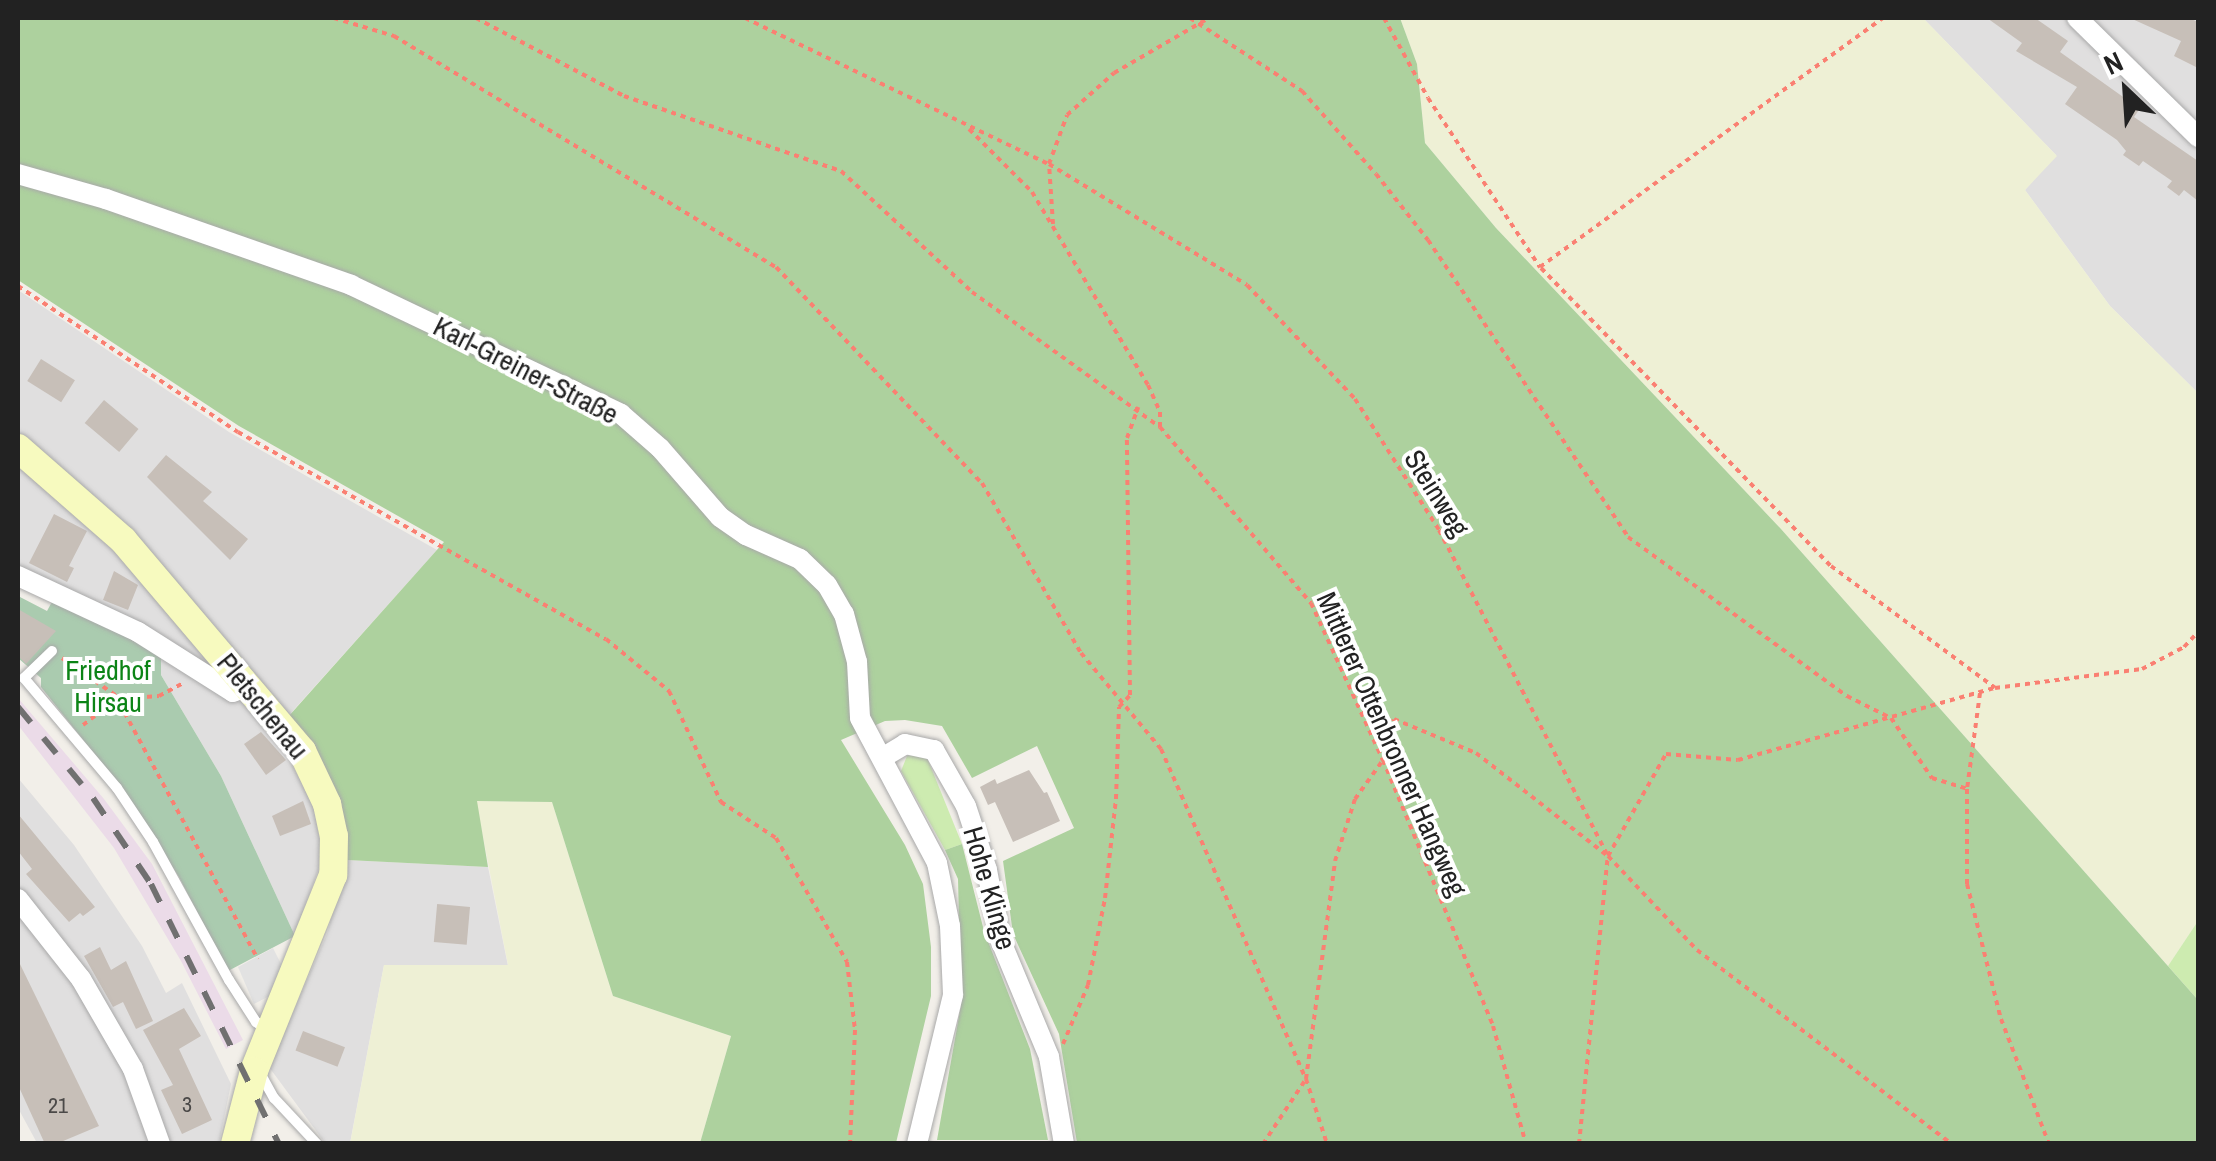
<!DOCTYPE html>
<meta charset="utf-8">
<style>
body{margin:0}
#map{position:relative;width:2216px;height:1161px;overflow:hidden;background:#f2efe9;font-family:"Archivo Narrow",sans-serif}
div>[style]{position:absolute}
.residential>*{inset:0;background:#e0dfdf}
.industrial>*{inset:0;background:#ebdbe8}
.farmland>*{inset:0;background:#eef0d5}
.grass>*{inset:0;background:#cdebb0}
.forest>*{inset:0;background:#add19e}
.cemetery>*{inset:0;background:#aacbaf}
.parking>*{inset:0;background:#e2e2e2}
.building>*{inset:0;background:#c7bfb8;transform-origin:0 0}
.path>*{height:4px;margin-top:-2px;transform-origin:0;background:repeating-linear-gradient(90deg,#fa8072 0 5px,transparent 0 10px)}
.roads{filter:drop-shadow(0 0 2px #a9a9a9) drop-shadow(0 0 2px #a9a9a9)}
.lane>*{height:10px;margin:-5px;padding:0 5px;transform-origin:5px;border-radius:5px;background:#fff}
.street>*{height:20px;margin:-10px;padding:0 10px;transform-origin:10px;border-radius:10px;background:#fff}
.secondary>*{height:28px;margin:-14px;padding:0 14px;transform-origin:14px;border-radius:14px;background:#f7fabf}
.rail>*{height:6px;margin-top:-3px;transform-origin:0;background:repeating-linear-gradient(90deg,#707070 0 20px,transparent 0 40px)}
span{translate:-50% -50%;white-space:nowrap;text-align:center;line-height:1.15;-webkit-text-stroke:8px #fff;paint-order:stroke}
.number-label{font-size:22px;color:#4b4948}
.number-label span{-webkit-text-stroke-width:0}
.street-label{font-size:28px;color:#222}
.park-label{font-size:28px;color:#0c8416}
.frame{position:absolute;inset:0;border:20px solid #222;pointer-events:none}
.north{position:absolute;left:2076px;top:40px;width:100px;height:100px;-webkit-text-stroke:8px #fff;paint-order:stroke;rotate:335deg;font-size:28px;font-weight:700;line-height:40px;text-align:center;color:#222}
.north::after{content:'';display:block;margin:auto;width:35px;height:45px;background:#222;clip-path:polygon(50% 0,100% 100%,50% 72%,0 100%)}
</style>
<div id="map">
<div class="residential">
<div style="clip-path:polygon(1923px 18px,2198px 18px,2198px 393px,2110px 306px,2025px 190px,2056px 155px)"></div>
<div style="clip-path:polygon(18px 290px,229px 432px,437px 550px,274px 732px,313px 804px,323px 856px,295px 936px,221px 776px,161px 675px,18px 570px)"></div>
<div style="clip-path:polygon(18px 778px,74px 845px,142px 946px,166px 993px,182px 983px,231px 1084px,219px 1143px,37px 1143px,18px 1108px)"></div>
<div style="clip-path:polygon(347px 860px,488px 867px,508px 966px,384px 965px,350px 1143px,325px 1143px,269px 1067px,327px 934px)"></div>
</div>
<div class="industrial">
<div style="clip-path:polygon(18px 698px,104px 799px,152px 864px,243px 1040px,226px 1049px,181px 961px,114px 848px,18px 725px)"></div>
</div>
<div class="farmland">
<div style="clip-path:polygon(1400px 18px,1923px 18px,2057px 156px,2025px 190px,2110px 306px,2198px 393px,2198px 921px,2168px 966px,1781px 529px,1496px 228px,1425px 143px,1417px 64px)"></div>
<div style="clip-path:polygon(476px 801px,552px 802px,613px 996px,731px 1036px,700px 1143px,350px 1144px,384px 965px,508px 965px)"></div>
</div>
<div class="grass">
<div style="clip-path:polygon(919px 754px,928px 760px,962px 844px,945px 850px,901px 771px,907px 756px)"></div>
<div style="clip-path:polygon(2198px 921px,2198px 1000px,2168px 966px)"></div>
</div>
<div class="forest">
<div style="clip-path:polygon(18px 18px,1400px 18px,1417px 64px,1425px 143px,1496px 228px,1781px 529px,2198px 1000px,2198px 1143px,1077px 1143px,1059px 1034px,1013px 934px,1003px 861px,1074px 828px,1037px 746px,972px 778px,942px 726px,905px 720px,885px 721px,841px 740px,905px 845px,923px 884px,931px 947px,931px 996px,896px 1143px,700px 1143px,731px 1036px,613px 996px,552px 802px,477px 801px,488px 867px,347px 860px,331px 780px,288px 717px,444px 542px,239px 426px,18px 280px)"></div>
<div style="clip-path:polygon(962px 844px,984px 931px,1030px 1049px,1048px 1140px,937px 1140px,961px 1005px,958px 879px,945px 850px)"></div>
</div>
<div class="cemetery">
<div style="clip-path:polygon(20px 597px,47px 611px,54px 598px,161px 655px,161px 675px,221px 776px,295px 936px,228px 971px,179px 877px,123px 790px,41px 687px,41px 678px,18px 658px)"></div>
</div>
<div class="parking">
<div style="clip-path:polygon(273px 948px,284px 970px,271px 995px,254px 1004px,238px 967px)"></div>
</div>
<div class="building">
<div style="clip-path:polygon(1987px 18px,2035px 18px,2068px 41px,2060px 52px,2126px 99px,2130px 94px,2143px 104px,2134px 117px,2198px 161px,2198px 201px,2184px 190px,2179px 196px,2167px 187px,2172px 181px,2143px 161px,2139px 166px,2123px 155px,2126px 151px,2117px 140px,2065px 104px,2077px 87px,2016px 51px,2022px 43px)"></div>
<div style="clip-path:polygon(2130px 18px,2189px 18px,2198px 22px,2198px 68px,2174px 56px,2181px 41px)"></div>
<div style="left:41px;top:359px;width:40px;height:26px;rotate:32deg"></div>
<div style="left:104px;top:400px;width:45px;height:30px;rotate:40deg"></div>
<div style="clip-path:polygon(166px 455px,212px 492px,203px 501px,248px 539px,230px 560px,147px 477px)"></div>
<div style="clip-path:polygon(54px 514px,87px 531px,69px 566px,74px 568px,67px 582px,29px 563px)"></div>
<div style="clip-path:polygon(114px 571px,138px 585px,128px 610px,103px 600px)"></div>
<div style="clip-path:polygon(18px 609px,56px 631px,26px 664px,18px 656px)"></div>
<div style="clip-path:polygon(261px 732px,286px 760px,266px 775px,244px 744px)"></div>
<div style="clip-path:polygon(1029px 770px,1044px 793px,1047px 792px,1060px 821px,1013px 842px,995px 802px,988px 805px,980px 787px,995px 779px,997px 784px)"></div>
<div style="clip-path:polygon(303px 801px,311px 824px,280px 836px,272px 816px)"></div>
<div style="clip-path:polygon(18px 814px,95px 907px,83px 916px,80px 913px,69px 922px,26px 874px,32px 869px,18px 851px)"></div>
<div style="left:470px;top:907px;width:38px;height:33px;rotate:95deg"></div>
<div style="clip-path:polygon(100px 947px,111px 970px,126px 961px,153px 1021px,136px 1029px,123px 1002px,113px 1007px,84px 956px)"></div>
<div style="clip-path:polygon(18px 960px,99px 1126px,56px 1144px,45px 1144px,18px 1085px)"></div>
<div style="clip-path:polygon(184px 1008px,201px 1036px,179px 1049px,212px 1120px,182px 1134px,161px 1090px,173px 1085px,143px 1030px)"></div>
<div style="left:303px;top:1031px;width:45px;height:21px;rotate:21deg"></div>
</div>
<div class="path">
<div style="left:334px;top:18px;width:63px;rotate:16.7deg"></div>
<div style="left:394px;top:36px;width:446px;rotate:31.2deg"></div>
<div style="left:776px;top:267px;width:298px;rotate:46.4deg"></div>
<div style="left:982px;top:483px;width:197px;rotate:59.8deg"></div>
<div style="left:1081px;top:653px;width:125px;rotate:50.2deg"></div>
<div style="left:1161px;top:749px;width:360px;rotate:66.3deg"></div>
<div style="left:1306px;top:1079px;width:68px;rotate:72.1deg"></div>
<div style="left:476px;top:18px;width:167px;rotate:27.8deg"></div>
<div style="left:624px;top:96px;width:230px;rotate:19.1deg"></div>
<div style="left:841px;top:171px;width:178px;rotate:42.7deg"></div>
<div style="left:972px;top:292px;width:231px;rotate:35.7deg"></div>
<div style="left:1160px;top:427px;width:232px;rotate:49.4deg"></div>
<div style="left:1311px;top:603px;width:173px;rotate:65.4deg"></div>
<div style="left:1383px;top:760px;width:288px;rotate:67.5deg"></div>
<div style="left:1493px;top:1026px;width:123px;rotate:74.4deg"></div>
<div style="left:745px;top:18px;width:337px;rotate:25.7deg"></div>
<div style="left:1049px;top:164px;width:232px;rotate:31.4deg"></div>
<div style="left:1247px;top:285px;width:157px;rotate:46.5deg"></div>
<div style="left:1355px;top:399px;width:156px;rotate:57.3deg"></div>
<div style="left:1439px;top:530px;width:367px;rotate:62.6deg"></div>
<div style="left:1608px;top:856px;width:129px;rotate:46.6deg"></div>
<div style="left:1697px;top:950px;width:320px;rotate:37.3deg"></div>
<div style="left:1190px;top:18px;width:134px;rotate:33.1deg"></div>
<div style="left:1302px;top:91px;width:111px;rotate:48.3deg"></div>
<div style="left:1376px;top:174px;width:84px;rotate:51.8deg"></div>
<div style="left:1428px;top:240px;width:358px;rotate:56deg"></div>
<div style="left:1628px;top:537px;width:271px;rotate:36deg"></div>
<div style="left:1847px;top:696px;width:49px;rotate:26.6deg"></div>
<div style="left:1891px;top:718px;width:73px;rotate:55.7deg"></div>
<div style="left:1932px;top:778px;width:37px;rotate:17deg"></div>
<div style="left:1384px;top:18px;width:91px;rotate:61.2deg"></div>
<div style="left:1428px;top:98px;width:203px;rotate:56.5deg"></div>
<div style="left:1540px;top:267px;width:424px;rotate:-36deg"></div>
<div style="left:969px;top:129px;width:89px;rotate:45deg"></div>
<div style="left:1032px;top:192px;width:225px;rotate:59deg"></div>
<div style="left:1148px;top:385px;width:30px;rotate:66deg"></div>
<div style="left:1160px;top:412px;width:15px;rotate:90deg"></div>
<div style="left:1053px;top:224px;width:60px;rotate:-93.8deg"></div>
<div style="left:1049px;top:164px;width:52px;rotate:-69.8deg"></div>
<div style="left:1067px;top:115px;width:63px;rotate:-41.8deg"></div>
<div style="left:1114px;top:73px;width:110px;rotate:-30.1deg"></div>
<div style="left:1541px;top:268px;width:416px;rotate:45.8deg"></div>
<div style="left:1831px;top:566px;width:204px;rotate:36.6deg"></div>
<div style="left:18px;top:286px;width:264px;rotate:33.6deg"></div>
<div style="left:238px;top:432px;width:422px;rotate:29.4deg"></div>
<div style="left:606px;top:639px;width:82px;rotate:39.5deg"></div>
<div style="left:669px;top:691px;width:123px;rotate:64.9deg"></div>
<div style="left:721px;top:802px;width:66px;rotate:33.2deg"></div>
<div style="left:776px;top:838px;width:143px;rotate:60.2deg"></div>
<div style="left:847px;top:962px;width:68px;rotate:83.3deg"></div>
<div style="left:855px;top:1030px;width:114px;rotate:92.5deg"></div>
<div style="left:62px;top:658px;width:65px;rotate:34.9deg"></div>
<div style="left:115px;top:695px;width:300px;rotate:61.6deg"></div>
<div style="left:1980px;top:693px;width:97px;rotate:97.7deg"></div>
<div style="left:1967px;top:789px;width:95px;rotate:90deg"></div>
<div style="left:1967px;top:884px;width:139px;rotate:75.9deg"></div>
<div style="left:2001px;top:1019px;width:134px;rotate:69deg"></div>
<div style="left:83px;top:725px;width:43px;rotate:-37.4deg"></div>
<div style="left:117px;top:699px;width:42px;rotate:-4.1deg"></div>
<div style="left:159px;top:696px;width:26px;rotate:-28deg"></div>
<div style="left:1063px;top:1044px;width:64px;rotate:-67deg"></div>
<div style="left:1088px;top:985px;width:89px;rotate:-78.9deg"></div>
<div style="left:1105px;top:898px;width:100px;rotate:-83.7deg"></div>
<div style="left:1116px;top:799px;width:92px;rotate:-88.1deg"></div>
<div style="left:1119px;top:707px;width:16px;rotate:-47deg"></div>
<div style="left:1130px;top:695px;width:257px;rotate:-90.7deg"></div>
<div style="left:1127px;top:438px;width:33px;rotate:-70deg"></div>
<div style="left:1263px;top:1144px;width:78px;rotate:-56.5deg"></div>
<div style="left:1306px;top:1079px;width:220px;rotate:-82.4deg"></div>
<div style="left:1335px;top:861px;width:65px;rotate:-72.1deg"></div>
<div style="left:1355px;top:799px;width:48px;rotate:-54.3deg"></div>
<div style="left:1383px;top:760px;width:42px;rotate:-75deg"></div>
<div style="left:1394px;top:719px;width:89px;rotate:22.5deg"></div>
<div style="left:1476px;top:753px;width:167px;rotate:38deg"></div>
<div style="left:1608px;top:856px;width:117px;rotate:-60.4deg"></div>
<div style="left:1666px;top:754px;width:72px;rotate:4.8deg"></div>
<div style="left:1738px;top:760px;width:267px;rotate:-15.7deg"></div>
<div style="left:1995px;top:688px;width:148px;rotate:-7.4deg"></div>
<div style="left:2142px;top:669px;width:47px;rotate:-27.6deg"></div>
<div style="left:2184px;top:647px;width:21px;rotate:-47deg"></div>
<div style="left:1579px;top:1144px;width:289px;rotate:-84.3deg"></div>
</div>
<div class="roads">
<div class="lane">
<div style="left:52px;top:651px;width:39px;rotate:136deg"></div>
<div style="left:24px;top:678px;width:144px;rotate:49.8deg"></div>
<div style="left:117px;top:788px;width:65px;rotate:56.3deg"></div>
<div style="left:153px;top:842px;width:158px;rotate:61.2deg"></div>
<div style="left:229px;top:980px;width:50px;rotate:57.3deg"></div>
<div style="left:256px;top:1022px;width:15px;rotate:37deg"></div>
<div style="left:260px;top:1073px;width:29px;rotate:61deg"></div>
<div style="left:274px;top:1098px;width:63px;rotate:46.9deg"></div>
</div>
<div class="street">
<div style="left:2077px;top:18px;width:170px;rotate:44.5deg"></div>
<div style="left:18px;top:174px;width:91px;rotate:15.9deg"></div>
<div style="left:106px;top:199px;width:260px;rotate:19.3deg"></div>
<div style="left:351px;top:285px;width:299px;rotate:25.5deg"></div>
<div style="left:621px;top:414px;width:52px;rotate:41.1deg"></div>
<div style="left:660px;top:448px;width:91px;rotate:49deg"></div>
<div style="left:720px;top:517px;width:32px;rotate:35deg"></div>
<div style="left:746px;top:535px;width:59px;rotate:24deg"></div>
<div style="left:800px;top:559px;width:37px;rotate:44deg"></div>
<div style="left:827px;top:585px;width:34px;rotate:60deg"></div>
<div style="left:844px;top:614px;width:50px;rotate:74.8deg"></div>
<div style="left:857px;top:662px;width:56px;rotate:86.9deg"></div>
<div style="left:860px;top:718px;width:164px;rotate:62deg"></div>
<div style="left:937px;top:863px;width:64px;rotate:78.3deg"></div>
<div style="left:950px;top:926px;width:69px;rotate:87.5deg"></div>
<div style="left:953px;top:995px;width:153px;rotate:103.6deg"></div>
<div style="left:18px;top:576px;width:132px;rotate:25deg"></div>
<div style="left:138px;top:632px;width:112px;rotate:32.3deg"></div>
<div style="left:233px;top:692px;width:17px;rotate:-21deg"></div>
<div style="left:882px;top:758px;width:27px;rotate:-31deg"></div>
<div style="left:905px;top:744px;width:30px;rotate:12deg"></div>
<div style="left:934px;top:750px;width:64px;rotate:60.3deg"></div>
<div style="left:966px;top:806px;width:67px;rotate:71.8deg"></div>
<div style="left:987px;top:870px;width:70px;rotate:79.3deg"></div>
<div style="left:1000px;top:939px;width:128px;rotate:67.4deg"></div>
<div style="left:1049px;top:1057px;width:88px;rotate:80.2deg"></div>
<div style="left:18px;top:899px;width:102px;rotate:51.8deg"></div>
<div style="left:81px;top:979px;width:104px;rotate:60deg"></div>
<div style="left:133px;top:1069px;width:80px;rotate:70.2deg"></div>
</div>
<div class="secondary">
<div style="left:18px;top:448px;width:140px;rotate:41.2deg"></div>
<div style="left:123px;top:540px;width:277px;rotate:49.7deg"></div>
<div style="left:302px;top:751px;width:59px;rotate:64.7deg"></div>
<div style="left:327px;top:804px;width:33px;rotate:78deg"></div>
<div style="left:334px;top:836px;width:39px;rotate:91deg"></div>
<div style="left:333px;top:875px;width:211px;rotate:112deg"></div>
<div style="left:254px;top:1071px;width:75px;rotate:104.6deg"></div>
</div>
</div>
<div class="rail">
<div style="left:18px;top:707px;width:118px;rotate:50.5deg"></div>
<div style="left:93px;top:798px;width:104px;rotate:56deg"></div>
<div style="left:151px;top:884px;width:290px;rotate:63.8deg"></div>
</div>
<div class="number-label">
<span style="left:187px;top:1105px">3</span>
<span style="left:58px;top:1106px">21</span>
</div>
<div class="street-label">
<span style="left:526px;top:370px;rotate:27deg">Karl-Greiner-Straße</span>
<span style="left:1437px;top:493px;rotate:58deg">Steinweg</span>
<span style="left:263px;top:706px;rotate:51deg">Pletschenau</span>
<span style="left:1392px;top:744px;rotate:66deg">Mittlerer Ottenbronner Hangweg</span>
<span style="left:990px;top:888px;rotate:74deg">Hohe Klinge</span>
</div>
<div class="park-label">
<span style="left:108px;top:686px">Friedhof<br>Hirsau</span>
</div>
<div class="frame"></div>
<div class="north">N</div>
</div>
